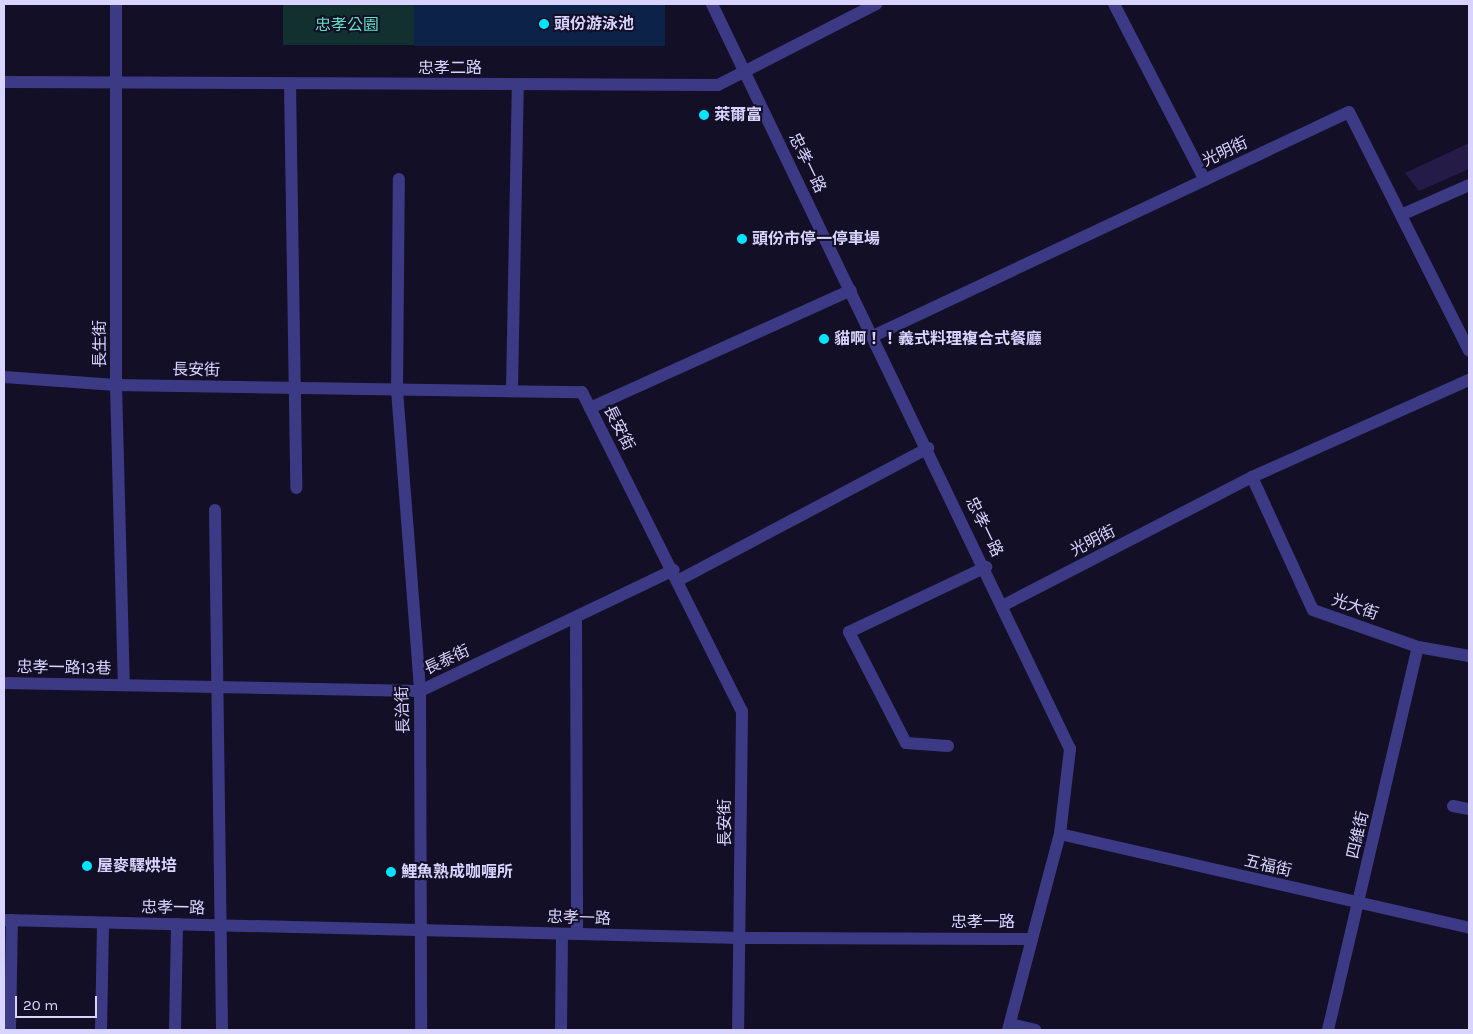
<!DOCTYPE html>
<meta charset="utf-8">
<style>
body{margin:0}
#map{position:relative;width:1473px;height:1034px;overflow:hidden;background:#130f26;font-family:Karla,"Noto Sans TC",sans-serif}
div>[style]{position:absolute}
.green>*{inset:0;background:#12302f;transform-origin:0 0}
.water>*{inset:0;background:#0c2248;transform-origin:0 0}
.building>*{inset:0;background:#241b47}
.lane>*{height:12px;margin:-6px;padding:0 6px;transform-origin:6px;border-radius:6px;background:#3d3a85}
.street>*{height:12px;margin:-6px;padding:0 6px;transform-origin:6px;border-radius:6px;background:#3d3a85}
.dots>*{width:14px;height:14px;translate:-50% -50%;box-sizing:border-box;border:2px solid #130f26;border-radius:50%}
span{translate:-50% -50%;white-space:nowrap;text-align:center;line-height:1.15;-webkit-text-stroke:4px #130f26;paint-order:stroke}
.poi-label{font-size:16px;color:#d9d4ff;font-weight:700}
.left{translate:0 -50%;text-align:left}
.park-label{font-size:16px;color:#5fe0c0}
.street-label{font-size:16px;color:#d9d4ff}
.frame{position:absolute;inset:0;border:5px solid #d9d4ff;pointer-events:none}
.scale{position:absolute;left:15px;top:996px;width:82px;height:22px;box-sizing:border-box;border:2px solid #d9d4ff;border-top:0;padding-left:6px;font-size:15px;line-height:18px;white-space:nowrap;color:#d9d4ff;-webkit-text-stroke:4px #130f26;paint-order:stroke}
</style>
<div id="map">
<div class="green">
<div style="left:283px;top:4px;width:131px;height:41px"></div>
</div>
<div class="water">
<div style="left:414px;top:4px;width:251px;height:42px"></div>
</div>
<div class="building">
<div style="clip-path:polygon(1469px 143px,1469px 169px,1419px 191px,1405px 173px)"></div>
</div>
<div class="lane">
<div style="left:1114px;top:4px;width:198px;rotate:62.7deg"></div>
<div style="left:290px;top:84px;width:404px;rotate:89.1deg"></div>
<div style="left:512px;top:389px;width:304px;rotate:-88.9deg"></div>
<div style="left:397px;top:390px;width:211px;rotate:-89.5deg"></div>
<div style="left:590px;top:408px;width:286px;rotate:-24.3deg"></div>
<div style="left:215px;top:510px;width:520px;rotate:89.23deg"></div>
<div style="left:679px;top:580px;width:282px;rotate:-27.9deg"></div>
<div style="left:576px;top:617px;width:317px;rotate:89.8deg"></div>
<div style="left:948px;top:746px;width:42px;rotate:-175.9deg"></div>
<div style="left:906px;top:743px;width:125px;rotate:-117.2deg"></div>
<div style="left:849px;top:632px;width:152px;rotate:-25.4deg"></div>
<div style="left:1453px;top:806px;width:16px;rotate:11deg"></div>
<div style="left:1010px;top:1024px;width:26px;rotate:13deg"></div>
<div style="left:10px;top:1030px;width:110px;rotate:-89deg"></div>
<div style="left:101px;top:1030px;width:107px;rotate:-88.9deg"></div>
<div style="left:175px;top:1030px;width:106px;rotate:-88.9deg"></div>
<div style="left:561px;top:1030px;width:96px;rotate:-89.4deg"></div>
<div style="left:1008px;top:1030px;width:94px;rotate:-75.2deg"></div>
</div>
<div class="street">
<div style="left:116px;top:4px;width:381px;rotate:90deg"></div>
<div style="left:116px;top:385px;width:300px;rotate:88.5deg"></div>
<div style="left:4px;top:82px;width:714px;rotate:0.24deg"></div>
<div style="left:718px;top:85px;width:178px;rotate:-27.1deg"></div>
<div style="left:1401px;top:215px;width:74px;rotate:-23.8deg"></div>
<div style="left:873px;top:336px;width:526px;rotate:-25.2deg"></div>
<div style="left:1349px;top:112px;width:267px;rotate:63.3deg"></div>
<div style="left:4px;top:377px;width:112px;rotate:4.1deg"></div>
<div style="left:116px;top:385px;width:466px;rotate:0.9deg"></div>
<div style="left:582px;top:392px;width:357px;rotate:63.4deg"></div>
<div style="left:742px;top:711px;width:319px;rotate:90.7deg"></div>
<div style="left:397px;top:390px;width:302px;rotate:85.6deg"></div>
<div style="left:420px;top:691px;width:339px;rotate:89.8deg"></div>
<div style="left:1252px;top:477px;width:146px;rotate:65.4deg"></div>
<div style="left:1313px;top:610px;width:111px;rotate:19.4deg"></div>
<div style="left:1418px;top:647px;width:52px;rotate:10deg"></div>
<div style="left:1004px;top:605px;width:279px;rotate:-27.3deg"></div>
<div style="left:1252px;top:477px;width:238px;rotate:-24.1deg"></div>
<div style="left:4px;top:683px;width:416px;rotate:1.1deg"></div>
<div style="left:420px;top:691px;width:281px;rotate:-25.5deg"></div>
<div style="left:1060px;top:834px;width:420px;rotate:12.9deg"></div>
<div style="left:4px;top:920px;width:737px;rotate:1.4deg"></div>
<div style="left:741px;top:938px;width:291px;rotate:0.2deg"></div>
<div style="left:1032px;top:939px;width:109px;rotate:-75.1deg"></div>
<div style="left:1060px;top:834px;width:86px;rotate:-83.3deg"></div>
<div style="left:1070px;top:749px;width:827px;rotate:-115.67deg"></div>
<div style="left:1328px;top:1030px;width:393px;rotate:-76.8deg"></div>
</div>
<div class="dots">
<div style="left:544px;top:24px;background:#00e5ff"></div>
<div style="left:704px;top:115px;background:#00e5ff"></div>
<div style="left:742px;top:239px;background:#00e5ff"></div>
<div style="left:824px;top:339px;background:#00e5ff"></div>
<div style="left:87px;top:866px;background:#00e5ff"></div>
<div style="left:391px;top:872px;background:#00e5ff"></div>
</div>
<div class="poi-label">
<span class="left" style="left:554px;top:24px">頭份游泳池</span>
<span class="left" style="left:714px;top:115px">萊爾富</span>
<span class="left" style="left:752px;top:239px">頭份市停一停車場</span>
<span class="left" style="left:834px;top:339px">貓啊！！義式料理複合式餐廳</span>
<span class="left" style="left:97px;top:866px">屋麥驛烘培</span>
<span class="left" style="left:401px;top:872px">鯉魚熟成咖喱所</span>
</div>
<div class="park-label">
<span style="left:347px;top:25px">忠孝公園</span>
</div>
<div class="street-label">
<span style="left:450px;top:68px">忠孝二路</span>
<span style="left:1225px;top:152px;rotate:-25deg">光明街</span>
<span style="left:807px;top:163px;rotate:64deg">忠孝一路</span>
<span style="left:100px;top:344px;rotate:-90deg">長生街</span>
<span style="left:196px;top:370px;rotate:1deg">長安街</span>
<span style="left:619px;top:428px;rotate:63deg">長安街</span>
<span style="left:984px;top:527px;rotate:64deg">忠孝一路</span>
<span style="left:1093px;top:541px;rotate:-27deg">光明街</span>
<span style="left:1355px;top:607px;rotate:19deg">光大街</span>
<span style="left:447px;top:660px;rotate:-25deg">長泰街</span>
<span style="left:64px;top:668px;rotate:1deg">忠孝一路13巷</span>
<span style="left:403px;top:710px;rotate:-92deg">長治街</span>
<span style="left:725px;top:823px;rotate:-90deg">長安街</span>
<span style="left:1358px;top:835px;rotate:-77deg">四維街</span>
<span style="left:1268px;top:866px;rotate:13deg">五福街</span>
<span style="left:173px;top:908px;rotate:1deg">忠孝一路</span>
<span style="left:579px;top:918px;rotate:2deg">忠孝一路</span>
<span style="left:983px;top:922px">忠孝一路</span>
</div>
<div class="frame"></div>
<div class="scale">20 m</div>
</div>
